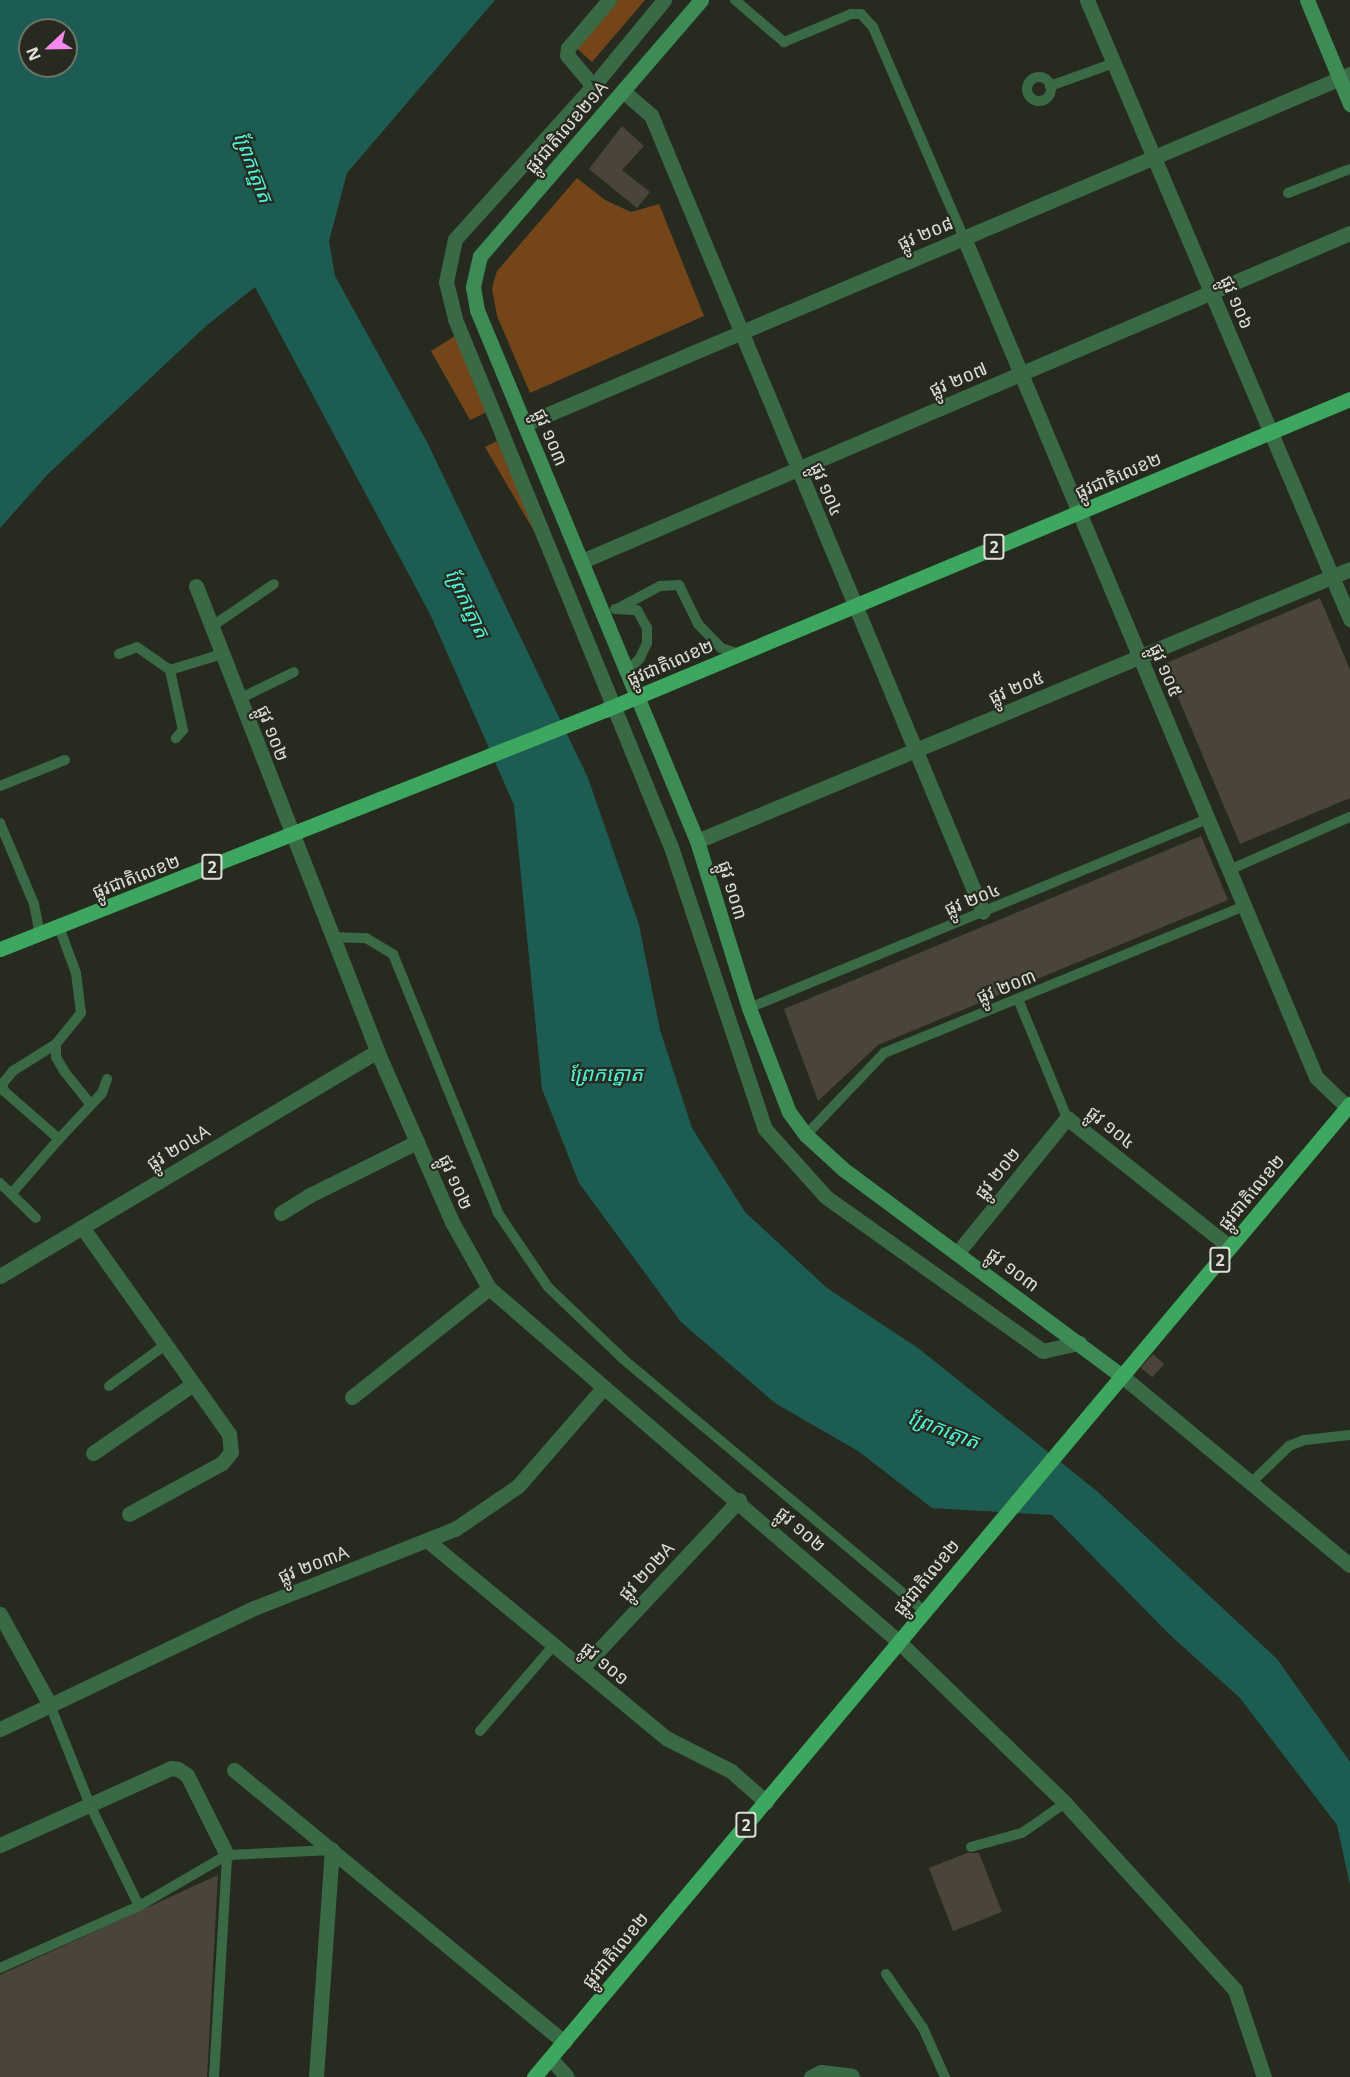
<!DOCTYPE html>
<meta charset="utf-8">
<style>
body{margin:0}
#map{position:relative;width:1350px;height:2077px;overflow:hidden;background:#272b1f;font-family:"Open Sans","Noto Sans Khmer",sans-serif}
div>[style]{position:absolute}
.green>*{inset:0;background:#744519}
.water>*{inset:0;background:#1d5c53}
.building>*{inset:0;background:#4a4538;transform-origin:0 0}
.lane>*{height:10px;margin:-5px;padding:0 5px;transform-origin:5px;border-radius:5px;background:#3a6946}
.lane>.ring{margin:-5px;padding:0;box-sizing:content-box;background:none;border:10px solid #3a6946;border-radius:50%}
.street>*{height:15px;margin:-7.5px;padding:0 7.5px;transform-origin:7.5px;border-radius:7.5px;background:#3a6946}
.secondary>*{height:15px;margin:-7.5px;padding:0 7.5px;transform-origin:7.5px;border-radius:7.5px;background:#3d8c55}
.primary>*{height:15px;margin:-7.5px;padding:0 7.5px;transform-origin:7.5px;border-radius:7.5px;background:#3da75f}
span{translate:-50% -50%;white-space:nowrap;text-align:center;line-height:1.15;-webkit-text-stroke:4.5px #272b1f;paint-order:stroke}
.shield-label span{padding:2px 4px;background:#272b1f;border:2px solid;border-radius:4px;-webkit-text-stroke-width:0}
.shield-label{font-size:16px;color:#dee0d8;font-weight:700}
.street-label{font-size:18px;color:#dee0d8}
.water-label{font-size:20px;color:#4ef4dc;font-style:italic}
.north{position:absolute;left:18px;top:18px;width:60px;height:60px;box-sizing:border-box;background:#272b1f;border:2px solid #707369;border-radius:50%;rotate:248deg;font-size:16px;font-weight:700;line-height:24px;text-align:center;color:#dee0d8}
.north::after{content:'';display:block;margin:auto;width:21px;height:27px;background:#f589ee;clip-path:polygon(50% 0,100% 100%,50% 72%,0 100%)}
</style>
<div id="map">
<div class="green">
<div style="clip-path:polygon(611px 0,645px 0,592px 62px,573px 45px)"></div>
<div style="clip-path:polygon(577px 178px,605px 200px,631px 212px,659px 204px,704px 316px,530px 393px,497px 316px,492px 288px,497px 271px)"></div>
<div style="clip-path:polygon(455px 336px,487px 412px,470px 420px,431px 351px)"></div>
<div style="clip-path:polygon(497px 441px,538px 538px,485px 447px)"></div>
</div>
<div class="water">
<div style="clip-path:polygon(evenodd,0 0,495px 0,347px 173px,329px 241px,335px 276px,427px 442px,588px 778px,639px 925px,660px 1030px,692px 1128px,745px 1212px,827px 1288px,918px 1348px,1098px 1492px,1277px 1659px,1350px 1762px,1350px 1885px,1337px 1825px,1240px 1698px,1169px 1634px,1052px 1515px,932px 1508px,858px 1451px,775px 1403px,681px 1322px,579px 1183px,542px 1089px,514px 805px,430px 614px,255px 287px,206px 326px,48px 474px,0 528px,0 0,30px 30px,66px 30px,66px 66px,30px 66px,30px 30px)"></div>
</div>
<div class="building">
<div style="clip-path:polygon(622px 126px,644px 146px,622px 170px,650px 192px,637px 208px,589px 169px)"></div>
<div style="clip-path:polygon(1320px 598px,1350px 670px,1350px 798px,1240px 844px,1164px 664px)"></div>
<div style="clip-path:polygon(1201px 836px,1228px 900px,878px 1045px,818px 1101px,784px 1009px)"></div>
<div style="left:1153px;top:1354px;width:15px;height:18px;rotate:42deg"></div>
<div style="clip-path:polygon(967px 1853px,979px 1853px,1002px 1912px,953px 1931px,929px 1868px)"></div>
<div style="clip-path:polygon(218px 1875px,207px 2077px,0 2077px,0 1975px)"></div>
</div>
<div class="lane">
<div style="left:735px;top:0;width:65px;rotate:40.6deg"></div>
<div style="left:784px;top:42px;width:73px;rotate:-22.7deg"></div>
<div style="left:851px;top:14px;width:10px"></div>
<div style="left:861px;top:14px;width:18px;rotate:47deg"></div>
<div style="left:873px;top:27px;width:230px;rotate:66.7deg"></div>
<div class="ring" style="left:1027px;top:77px;width:14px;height:14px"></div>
<div style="left:1050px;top:86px;width:68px;rotate:-19.8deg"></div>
<div style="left:1288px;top:193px;width:66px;rotate:-21.2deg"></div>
<div style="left:615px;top:609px;width:22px;rotate:3deg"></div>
<div style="left:637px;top:610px;width:21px;rotate:61deg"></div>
<div style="left:647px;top:628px;width:15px;rotate:90deg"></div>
<div style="left:647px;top:643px;width:17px;rotate:115deg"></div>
<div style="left:640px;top:658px;width:18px;rotate:133deg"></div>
<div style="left:617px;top:609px;width:49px;rotate:-28.1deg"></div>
<div style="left:660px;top:586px;width:19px;rotate:-3deg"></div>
<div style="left:679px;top:585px;width:43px;rotate:64deg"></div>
<div style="left:698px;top:624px;width:33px;rotate:46deg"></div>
<div style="left:721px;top:648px;width:19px;rotate:18deg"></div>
<div style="left:211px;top:627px;width:76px;rotate:-34.3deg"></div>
<div style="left:119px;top:654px;width:19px;rotate:-21deg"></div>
<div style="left:137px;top:647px;width:40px;rotate:34.9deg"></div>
<div style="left:170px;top:670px;width:54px;rotate:-17.1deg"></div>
<div style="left:170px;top:670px;width:61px;rotate:77.8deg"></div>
<div style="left:183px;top:730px;width:11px;rotate:131deg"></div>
<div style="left:239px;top:699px;width:61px;rotate:-26.1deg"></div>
<div style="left:0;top:786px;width:70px;rotate:-21.8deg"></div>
<div style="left:0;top:823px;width:88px;rotate:67.2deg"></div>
<div style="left:34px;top:904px;width:31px;rotate:79deg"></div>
<div style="left:1229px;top:870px;width:132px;rotate:-23.7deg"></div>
<div style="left:59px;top:927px;width:49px;rotate:69.7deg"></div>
<div style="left:76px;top:973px;width:40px;rotate:82.9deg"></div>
<div style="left:81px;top:1013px;width:40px;rotate:129deg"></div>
<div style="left:56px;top:1044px;width:51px;rotate:147.9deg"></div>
<div style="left:13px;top:1071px;width:17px;rotate:130deg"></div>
<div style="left:2px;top:1084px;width:7px;rotate:74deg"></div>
<div style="left:4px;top:1091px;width:73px;rotate:41.1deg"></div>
<div style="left:59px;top:1139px;width:63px;rotate:-46.9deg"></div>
<div style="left:102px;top:1093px;width:15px;rotate:-70deg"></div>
<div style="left:332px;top:937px;width:34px;rotate:2deg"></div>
<div style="left:366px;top:938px;width:31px;rotate:31deg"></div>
<div style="left:393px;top:954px;width:279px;rotate:67.9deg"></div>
<div style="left:498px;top:1213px;width:89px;rotate:56deg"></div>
<div style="left:548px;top:1287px;width:104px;rotate:43.8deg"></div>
<div style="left:623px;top:1359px;width:391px;rotate:39.9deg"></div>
<div style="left:1018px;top:999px;width:129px;rotate:67.6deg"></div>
<div style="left:749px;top:1008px;width:496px;rotate:-22.4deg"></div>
<div style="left:56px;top:1044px;width:13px;rotate:90deg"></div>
<div style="left:56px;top:1057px;width:16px;rotate:60deg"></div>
<div style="left:64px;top:1071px;width:43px;rotate:51.5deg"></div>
<div style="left:806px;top:1135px;width:113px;rotate:-46.4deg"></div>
<div style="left:884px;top:1053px;width:389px;rotate:-22.2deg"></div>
<div style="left:0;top:1183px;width:50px;rotate:44.2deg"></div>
<div style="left:12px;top:1193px;width:72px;rotate:-49deg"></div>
<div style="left:109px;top:1386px;width:69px;rotate:-36.2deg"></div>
<div style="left:1251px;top:1483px;width:53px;rotate:-44.2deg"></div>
<div style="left:1289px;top:1446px;width:17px;rotate:-21deg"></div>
<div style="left:1305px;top:1440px;width:45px;rotate:-6.3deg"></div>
<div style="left:50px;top:1705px;width:108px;rotate:68.2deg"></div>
<div style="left:90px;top:1805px;width:112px;rotate:64.1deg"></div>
<div style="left:480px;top:1731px;width:113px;rotate:-49.3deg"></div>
<div style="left:971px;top:1847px;width:53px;rotate:-15.4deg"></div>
<div style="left:1022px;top:1833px;width:52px;rotate:-34.9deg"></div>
<div style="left:0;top:1968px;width:152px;rotate:-24deg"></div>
<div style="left:139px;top:1906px;width:102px;rotate:-30.1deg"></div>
<div style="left:227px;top:1855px;width:105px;rotate:-2.7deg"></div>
<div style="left:886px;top:1974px;width:65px;rotate:55.6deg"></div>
<div style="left:923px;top:2028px;width:54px;rotate:65.8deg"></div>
<div style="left:214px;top:2077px;width:222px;rotate:-86.6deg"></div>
</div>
<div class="street">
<div style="left:664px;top:0;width:112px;rotate:129.5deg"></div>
<div style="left:593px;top:86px;width:206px;rotate:132deg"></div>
<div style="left:455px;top:239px;width:44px;rotate:101.8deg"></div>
<div style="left:446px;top:282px;width:38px;rotate:76deg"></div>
<div style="left:455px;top:319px;width:570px;rotate:67.75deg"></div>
<div style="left:671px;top:847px;width:297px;rotate:71.6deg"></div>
<div style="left:765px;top:1129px;width:91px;rotate:48.1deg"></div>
<div style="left:826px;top:1197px;width:266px;rotate:35.4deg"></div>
<div style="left:1043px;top:1351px;width:37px;rotate:-13deg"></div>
<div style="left:1087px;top:0;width:673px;rotate:66.98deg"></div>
<div style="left:593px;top:86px;width:40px;rotate:-130deg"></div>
<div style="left:567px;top:55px;width:7px;rotate:-82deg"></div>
<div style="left:568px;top:48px;width:63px;rotate:-49.5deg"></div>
<div style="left:623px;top:91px;width:37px;rotate:41deg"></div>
<div style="left:651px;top:115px;width:863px;rotate:67.39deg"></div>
<div style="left:964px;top:238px;width:910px;rotate:67.24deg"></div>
<div style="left:1316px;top:1077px;width:43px;rotate:44.1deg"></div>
<div style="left:525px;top:424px;width:896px;rotate:-22.99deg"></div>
<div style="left:582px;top:561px;width:835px;rotate:-23.13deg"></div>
<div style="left:196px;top:586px;width:499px;rotate:68.7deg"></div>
<div style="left:377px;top:1051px;width:187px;rotate:66.3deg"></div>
<div style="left:452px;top:1222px;width:76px;rotate:60.7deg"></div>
<div style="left:489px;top:1288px;width:540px;rotate:40.8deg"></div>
<div style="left:898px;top:1641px;width:233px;rotate:44.1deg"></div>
<div style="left:1065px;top:1803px;width:253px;rotate:47.7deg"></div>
<div style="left:1235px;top:1990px;width:92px;rotate:71.6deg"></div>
<div style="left:697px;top:841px;width:707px;rotate:-22.61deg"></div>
<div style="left:281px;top:1213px;width:32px;rotate:-32deg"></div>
<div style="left:308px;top:1196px;width:122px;rotate:-26.4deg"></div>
<div style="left:82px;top:1227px;width:254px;rotate:54.6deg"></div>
<div style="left:229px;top:1434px;width:18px;rotate:84deg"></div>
<div style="left:231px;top:1452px;width:14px;rotate:129deg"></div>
<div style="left:222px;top:1463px;width:106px;rotate:151.3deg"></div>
<div style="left:958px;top:1252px;width:173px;rotate:-50.9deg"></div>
<div style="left:1067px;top:1118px;width:208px;rotate:38.4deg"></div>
<div style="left:0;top:1276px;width:439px;rotate:-30.8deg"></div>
<div style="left:1122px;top:1376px;width:296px;rotate:39.7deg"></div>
<div style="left:352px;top:1397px;width:175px;rotate:-38.5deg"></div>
<div style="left:93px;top:1453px;width:121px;rotate:-34.6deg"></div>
<div style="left:428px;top:1541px;width:309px;rotate:39.6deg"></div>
<div style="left:666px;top:1738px;width:73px;rotate:26.9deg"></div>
<div style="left:731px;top:1771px;width:47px;rotate:41.5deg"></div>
<div style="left:0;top:1614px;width:104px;rotate:61.2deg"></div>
<div style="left:582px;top:1668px;width:230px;rotate:-46.9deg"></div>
<div style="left:0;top:1729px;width:281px;rotate:-25.5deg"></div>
<div style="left:254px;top:1608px;width:216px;rotate:-21.5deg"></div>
<div style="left:455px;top:1529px;width:76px;rotate:-34.3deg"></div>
<div style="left:518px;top:1486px;width:131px;rotate:-49deg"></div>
<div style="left:234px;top:1770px;width:428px;rotate:39.5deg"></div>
<div style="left:0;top:1845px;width:188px;rotate:-24.2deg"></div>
<div style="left:171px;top:1768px;width:7px;rotate:8deg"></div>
<div style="left:178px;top:1769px;width:11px;rotate:34deg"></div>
<div style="left:187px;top:1775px;width:89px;rotate:63.4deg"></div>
<div style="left:550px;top:2058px;width:25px;rotate:48deg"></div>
<div style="left:316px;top:2077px;width:228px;rotate:-86deg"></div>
<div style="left:811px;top:2077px;width:11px;rotate:-27deg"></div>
<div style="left:821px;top:2072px;width:31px;rotate:7deg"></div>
</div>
<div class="secondary">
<div style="left:701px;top:0;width:338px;rotate:130.8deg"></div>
<div style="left:480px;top:256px;width:32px;rotate:103deg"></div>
<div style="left:473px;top:287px;width:23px;rotate:80deg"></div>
<div style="left:477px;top:310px;width:575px;rotate:67.5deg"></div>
<div style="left:697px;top:841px;width:175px;rotate:72.7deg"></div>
<div style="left:749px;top:1008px;width:111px;rotate:69deg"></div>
<div style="left:789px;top:1112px;width:29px;rotate:54deg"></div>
<div style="left:806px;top:1135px;width:50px;rotate:42.6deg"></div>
<div style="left:843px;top:1169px;width:347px;rotate:36.6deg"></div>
<div style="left:1307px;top:0;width:113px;rotate:67.5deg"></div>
</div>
<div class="primary">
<div style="left:0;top:949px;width:650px;rotate:-21.56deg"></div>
<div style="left:605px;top:710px;width:807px;rotate:-22.66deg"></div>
<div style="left:534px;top:2077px;width:1270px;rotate:-50.02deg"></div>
</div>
<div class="shield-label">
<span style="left:994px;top:547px">2</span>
<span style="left:212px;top:867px">2</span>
<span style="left:1220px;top:1260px">2</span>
<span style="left:746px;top:1825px">2</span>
</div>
<div class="street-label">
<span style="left:566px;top:127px;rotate:-49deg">ផ្លូវជាតិលេខ២១A</span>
<span style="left:925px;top:233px;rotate:-23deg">ផ្លូវ ២០៨</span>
<span style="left:1237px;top:302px;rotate:67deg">ផ្លូវ ១០៦</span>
<span style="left:958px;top:379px;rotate:-23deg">ផ្លូវ ២០៧</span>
<span style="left:551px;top:437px;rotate:67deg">ផ្លូវ ១០៣</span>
<span style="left:1118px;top:475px;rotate:-23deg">ផ្លូវជាតិលេខ២</span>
<span style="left:827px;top:489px;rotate:67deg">ផ្លូវ ១០៤</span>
<span style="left:670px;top:662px;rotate:-23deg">ផ្លូវជាតិលេខ២</span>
<span style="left:1166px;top:670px;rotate:67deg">ផ្លូវ ១០៥</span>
<span style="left:1016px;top:687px;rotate:-23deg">ផ្លូវ ២០៥</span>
<span style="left:273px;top:733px;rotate:69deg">ផ្លូវ ១០២</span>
<span style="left:136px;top:876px;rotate:-21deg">ផ្លូវជាតិលេខ២</span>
<span style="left:733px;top:890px;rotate:73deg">ផ្លូវ ១០៣</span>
<span style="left:972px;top:899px;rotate:-22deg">ផ្លូវ ២០៤</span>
<span style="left:1006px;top:986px;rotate:-22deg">ផ្លូវ ២០៣</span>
<span style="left:1111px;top:1127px;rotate:39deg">ផ្លូវ ១០៤</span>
<span style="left:178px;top:1147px;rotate:-31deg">ផ្លូវ ២០៤A</span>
<span style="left:997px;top:1173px;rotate:-51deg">ផ្លូវ ២០២</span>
<span style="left:456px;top:1182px;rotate:66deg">ផ្លូវ ១០២</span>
<span style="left:1251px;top:1192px;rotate:-50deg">ផ្លូវជាតិលេខ២</span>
<span style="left:1013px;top:1269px;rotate:37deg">ផ្លូវ ១០៣</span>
<span style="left:801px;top:1529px;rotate:41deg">ផ្លូវ ១០២</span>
<span style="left:313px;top:1564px;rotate:-21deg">ផ្លូវ ២០៣A</span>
<span style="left:646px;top:1571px;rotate:-47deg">ផ្លូវ ២០២A</span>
<span style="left:926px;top:1577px;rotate:-50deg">ផ្លូវជាតិលេខ២</span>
<span style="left:605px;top:1663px;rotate:40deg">ផ្លូវ ១០១</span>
<span style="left:615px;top:1950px;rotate:-50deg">ផ្លូវជាតិលេខ២</span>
</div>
<div class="water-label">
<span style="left:254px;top:167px;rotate:69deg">ព្រែកត្នោត</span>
<span style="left:468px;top:603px;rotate:64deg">ព្រែកត្នោត</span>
<span style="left:606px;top:1073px">ព្រែកត្នោត</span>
<span style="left:944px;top:1429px;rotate:21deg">ព្រែកត្នោត</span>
</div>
<div class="north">N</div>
</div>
